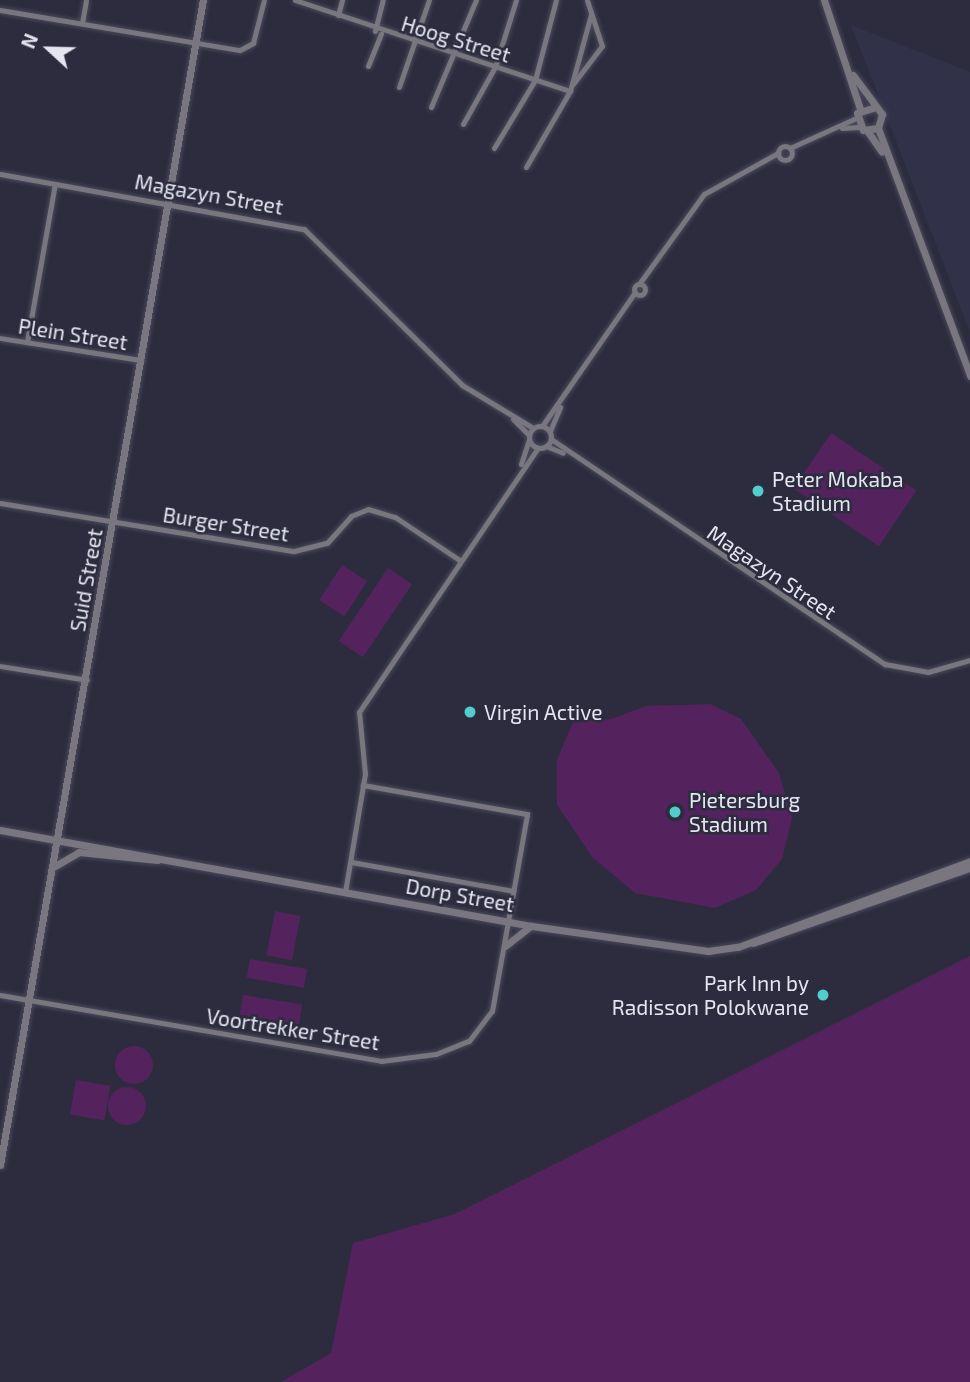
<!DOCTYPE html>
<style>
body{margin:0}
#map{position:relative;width:970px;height:1382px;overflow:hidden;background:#2c2c3e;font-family:"Exo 2",sans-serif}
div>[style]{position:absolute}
.built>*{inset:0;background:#31314a}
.green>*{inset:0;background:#54235e;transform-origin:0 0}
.round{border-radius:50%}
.roads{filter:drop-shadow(0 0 2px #494a5b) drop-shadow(0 0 2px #494a5b)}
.minor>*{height:5px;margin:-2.5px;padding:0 2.5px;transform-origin:2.5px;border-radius:2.5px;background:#79767f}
.minor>.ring{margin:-2.5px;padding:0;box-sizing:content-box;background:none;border:5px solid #79767f;border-radius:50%}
.tertiary>*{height:7px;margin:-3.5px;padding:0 3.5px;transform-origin:3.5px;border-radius:3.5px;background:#79767f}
.dots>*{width:19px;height:19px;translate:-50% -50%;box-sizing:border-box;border:4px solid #2c2c3e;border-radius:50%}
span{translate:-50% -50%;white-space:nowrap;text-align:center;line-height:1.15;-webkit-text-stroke:5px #2c2c3e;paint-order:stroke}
.street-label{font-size:21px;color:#e4e5f1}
.poi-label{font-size:21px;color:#e4e5f1}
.left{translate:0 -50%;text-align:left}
.right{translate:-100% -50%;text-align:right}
.north{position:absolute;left:14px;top:14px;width:70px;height:70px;-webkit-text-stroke:5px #2c2c3e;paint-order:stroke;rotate:292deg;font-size:19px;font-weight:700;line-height:28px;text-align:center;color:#e4e5f1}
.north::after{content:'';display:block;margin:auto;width:24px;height:32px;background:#e4e5f1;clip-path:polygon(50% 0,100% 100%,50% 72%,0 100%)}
</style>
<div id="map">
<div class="built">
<div style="clip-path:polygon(851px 25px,970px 72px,970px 332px)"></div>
</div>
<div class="green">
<div style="left:831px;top:433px;width:103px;height:67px;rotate:34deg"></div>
<div style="left:342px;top:565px;width:30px;height:42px;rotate:33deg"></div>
<div style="left:388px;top:568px;width:29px;height:88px;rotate:34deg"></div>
<div style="clip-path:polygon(710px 704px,741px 719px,779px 773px,792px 818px,782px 859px,756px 890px,715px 908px,635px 893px,593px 858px,557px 805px,557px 760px,573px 722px,611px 719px,646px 706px)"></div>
<div style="left:275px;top:911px;width:26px;height:45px;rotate:11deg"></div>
<div style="clip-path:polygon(970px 956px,970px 1382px,281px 1382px,331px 1353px,353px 1243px,455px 1214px)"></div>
<div style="left:250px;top:959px;width:58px;height:19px;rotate:10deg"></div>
<div style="left:243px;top:995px;width:60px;height:20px;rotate:9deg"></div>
<div class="round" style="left:115px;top:1046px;width:38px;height:38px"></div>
<div style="left:76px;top:1080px;width:35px;height:35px;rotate:10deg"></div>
<div class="round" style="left:108px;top:1087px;width:38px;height:38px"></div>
</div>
<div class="roads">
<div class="minor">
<div style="left:295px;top:0;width:290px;rotate:18.3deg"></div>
<div style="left:0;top:10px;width:243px;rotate:9.5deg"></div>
<div style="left:240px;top:50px;width:15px;rotate:-28deg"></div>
<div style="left:253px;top:43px;width:44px;rotate:-75.7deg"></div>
<div style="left:338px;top:15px;width:16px;rotate:-75deg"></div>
<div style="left:82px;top:23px;width:23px;rotate:-80deg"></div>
<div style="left:375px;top:31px;width:32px;rotate:-76deg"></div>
<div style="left:368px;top:66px;width:35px;rotate:-68deg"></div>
<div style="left:573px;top:84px;width:48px;rotate:-52.7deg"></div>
<div style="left:602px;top:46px;width:48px;rotate:-108.1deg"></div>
<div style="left:399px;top:87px;width:92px;rotate:-71deg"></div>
<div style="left:431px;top:107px;width:116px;rotate:-67.2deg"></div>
<div style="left:463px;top:124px;width:65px;rotate:-60.7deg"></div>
<div style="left:495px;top:67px;width:70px;rotate:-72.6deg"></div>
<div style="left:842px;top:128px;width:17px;rotate:-3deg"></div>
<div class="ring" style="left:778px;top:146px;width:9px;height:9px"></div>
<div style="left:494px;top:148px;width:79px;rotate:-58.9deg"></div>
<div style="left:535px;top:80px;width:83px;rotate:-75.3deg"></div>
<div style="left:790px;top:148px;width:72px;rotate:-24.4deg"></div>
<div style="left:526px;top:167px;width:88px;rotate:-59.9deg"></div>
<div style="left:570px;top:91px;width:80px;rotate:-74.7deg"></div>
<div style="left:0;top:174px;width:309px;rotate:10.3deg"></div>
<div style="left:304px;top:229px;width:222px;rotate:44.6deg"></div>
<div style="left:462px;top:385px;width:83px;rotate:31.2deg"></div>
<div style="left:639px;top:284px;width:111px;rotate:-54.2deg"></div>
<div style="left:704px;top:194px;width:85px;rotate:-29deg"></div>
<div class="ring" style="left:634.5px;top:284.5px;width:6px;height:6px"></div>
<div style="left:0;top:338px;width:143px;rotate:8.9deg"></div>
<div style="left:27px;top:342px;width:160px;rotate:-80deg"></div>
<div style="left:513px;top:419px;width:23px;rotate:45deg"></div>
<div class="ring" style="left:529px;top:426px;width:17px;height:17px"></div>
<div style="left:542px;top:426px;width:163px;rotate:-55.2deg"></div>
<div style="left:550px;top:431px;width:26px;rotate:-67deg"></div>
<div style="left:551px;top:439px;width:403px;rotate:34deg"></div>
<div style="left:885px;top:664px;width:44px;rotate:10.5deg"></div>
<div style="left:928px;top:672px;width:44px;rotate:-15.9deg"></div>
<div style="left:546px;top:446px;width:18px;rotate:22deg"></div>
<div style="left:521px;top:464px;width:25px;rotate:-72deg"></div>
<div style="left:0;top:503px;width:298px;rotate:9.3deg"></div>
<div style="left:294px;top:551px;width:34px;rotate:-14deg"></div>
<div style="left:327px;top:543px;width:36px;rotate:-48deg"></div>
<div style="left:351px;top:516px;width:18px;rotate:-22deg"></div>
<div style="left:368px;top:509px;width:28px;rotate:17deg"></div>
<div style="left:395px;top:517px;width:79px;rotate:33.7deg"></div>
<div style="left:0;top:666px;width:88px;rotate:9.1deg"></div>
<div style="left:351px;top:862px;width:165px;rotate:10.1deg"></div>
<div style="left:345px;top:892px;width:120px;rotate:-80.4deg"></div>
<div style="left:365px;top:774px;width:62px;rotate:-95.5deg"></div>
<div style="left:359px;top:712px;width:319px;rotate:-55.9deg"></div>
<div style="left:0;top:995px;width:387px;rotate:9.8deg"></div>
<div style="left:381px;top:1061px;width:55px;rotate:-7.3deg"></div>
<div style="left:436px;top:1054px;width:35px;rotate:-22deg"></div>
<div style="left:469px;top:1041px;width:38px;rotate:-53deg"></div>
<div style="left:492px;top:1011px;width:200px;rotate:-79.9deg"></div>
<div style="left:527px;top:814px;width:167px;rotate:-170deg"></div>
</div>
<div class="tertiary">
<div style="left:824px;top:0;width:115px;rotate:71.7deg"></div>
<div style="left:853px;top:75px;width:49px;rotate:53.4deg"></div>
<div style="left:882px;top:114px;width:15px;rotate:106deg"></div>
<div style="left:878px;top:128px;width:15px;rotate:172deg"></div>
<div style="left:863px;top:130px;width:18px;rotate:-109deg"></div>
<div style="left:857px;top:113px;width:20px;rotate:-18deg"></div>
<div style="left:878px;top:128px;width:265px;rotate:69.6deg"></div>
<div style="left:868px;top:132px;width:24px;rotate:55deg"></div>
<div style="left:0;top:830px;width:541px;rotate:10.23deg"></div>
<div style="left:532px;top:926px;width:178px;rotate:8.1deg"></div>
<div style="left:708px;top:951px;width:30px;rotate:-8deg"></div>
<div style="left:738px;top:947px;width:247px;rotate:-20.3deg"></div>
<div style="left:55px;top:866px;width:28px;rotate:-30deg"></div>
<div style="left:79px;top:852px;width:79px;rotate:5.8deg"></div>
<div style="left:753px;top:943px;width:230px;rotate:-19.1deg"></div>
<div style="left:505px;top:946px;width:33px;rotate:-38deg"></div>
<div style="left:0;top:1165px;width:1183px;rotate:-80.12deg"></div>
</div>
</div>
<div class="dots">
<div style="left:758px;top:491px;background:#52cdcc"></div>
<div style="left:470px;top:712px;background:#52cdcc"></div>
<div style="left:675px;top:812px;background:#52cdcc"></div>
<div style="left:823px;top:995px;background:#52cdcc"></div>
</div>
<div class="street-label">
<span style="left:456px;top:39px;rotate:17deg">Hoog Street</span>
<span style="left:209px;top:194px;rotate:10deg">Magazyn Street</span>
<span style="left:73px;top:334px;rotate:9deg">Plein Street</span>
<span style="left:226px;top:524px;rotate:9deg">Burger Street</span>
<span style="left:772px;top:572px;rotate:34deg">Magazyn Street</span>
<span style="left:86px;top:580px;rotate:-80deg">Suid Street</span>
<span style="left:460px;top:895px;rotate:10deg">Dorp Street</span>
<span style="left:293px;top:1029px;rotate:9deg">Voortrekker Street</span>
</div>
<div class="poi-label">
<span class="left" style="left:772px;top:491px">Peter Mokaba<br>Stadium</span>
<span class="left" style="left:484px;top:712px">Virgin Active</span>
<span class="left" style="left:689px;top:812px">Pietersburg<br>Stadium</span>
<span class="right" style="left:809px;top:995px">Park Inn by<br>Radisson Polokwane</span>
</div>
<div class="north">N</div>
</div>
